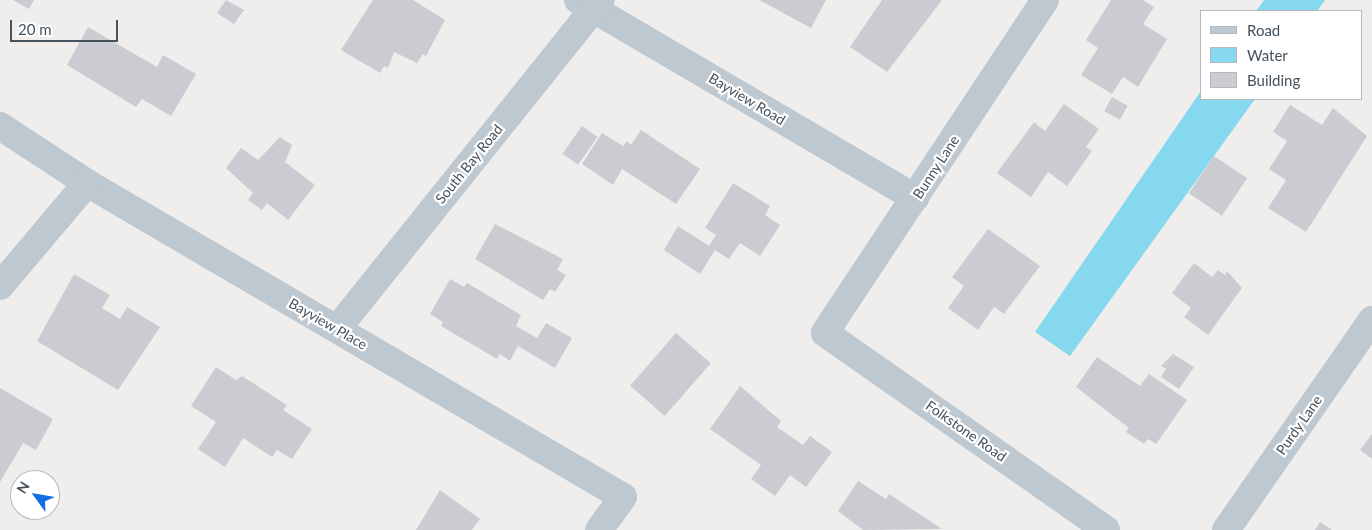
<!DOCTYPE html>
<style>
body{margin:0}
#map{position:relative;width:1372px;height:530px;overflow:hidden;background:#f0eded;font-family:Lato,sans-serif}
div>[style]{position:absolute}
.water>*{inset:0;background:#85d8ee}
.building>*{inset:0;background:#caccd2;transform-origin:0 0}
.minor>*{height:28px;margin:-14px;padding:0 14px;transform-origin:14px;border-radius:14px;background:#bdc8d0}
span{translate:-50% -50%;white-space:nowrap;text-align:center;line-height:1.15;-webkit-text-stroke:4.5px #fff;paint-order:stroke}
.street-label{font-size:14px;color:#45515b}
.legend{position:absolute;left:1200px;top:10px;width:162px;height:90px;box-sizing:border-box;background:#fff;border:1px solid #b5b9bd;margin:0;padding:6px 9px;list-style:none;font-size:15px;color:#45515b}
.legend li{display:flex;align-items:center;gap:10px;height:25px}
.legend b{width:25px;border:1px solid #b5b9bd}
.north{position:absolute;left:10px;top:470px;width:50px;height:50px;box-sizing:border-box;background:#fff;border:1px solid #b5b9bd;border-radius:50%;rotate:302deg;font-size:14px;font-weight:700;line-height:20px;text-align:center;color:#45515b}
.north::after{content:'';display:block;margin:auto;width:18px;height:22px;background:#136ee4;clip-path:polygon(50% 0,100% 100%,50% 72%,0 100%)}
.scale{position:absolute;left:10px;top:20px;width:108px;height:22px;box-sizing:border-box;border:2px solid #45515b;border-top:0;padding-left:6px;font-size:15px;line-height:18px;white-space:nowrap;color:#45515b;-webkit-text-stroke:4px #fff;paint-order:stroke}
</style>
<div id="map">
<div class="water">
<div style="clip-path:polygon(1264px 0,1325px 0,1317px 11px,1256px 11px)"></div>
<div style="clip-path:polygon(1201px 91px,1201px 99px,1255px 99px,1070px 356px,1035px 332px)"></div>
</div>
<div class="building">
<div style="clip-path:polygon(13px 0,34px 0,29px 9px)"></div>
<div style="clip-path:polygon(226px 0,244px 10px,234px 24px,217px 13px)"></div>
<div style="clip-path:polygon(373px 0,413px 0,445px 20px,426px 56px,423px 54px,417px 63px,394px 52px,388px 68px,384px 66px,380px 73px,341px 50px)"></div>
<div style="clip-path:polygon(759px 0,826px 0,811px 28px)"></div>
<div style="clip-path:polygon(882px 0,942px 0,887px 72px,850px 47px)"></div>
<div style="clip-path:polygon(1111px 0,1143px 0,1154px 7px,1143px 24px,1167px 39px,1138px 87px,1123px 77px,1112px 94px,1081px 75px,1098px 48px,1086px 40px)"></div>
<div style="clip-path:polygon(88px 27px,157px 67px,163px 55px,196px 74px,171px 116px,142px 99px,136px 107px,67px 65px)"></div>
<div style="left:1112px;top:97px;width:18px;height:16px;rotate:29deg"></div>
<div style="clip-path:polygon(1064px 104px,1099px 129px,1086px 147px,1092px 151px,1067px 186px,1048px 172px,1031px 197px,997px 173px,1034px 122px,1045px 131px)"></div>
<div style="clip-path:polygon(1290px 105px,1322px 125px,1333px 108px,1367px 136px,1306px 232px,1268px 208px,1286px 180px,1269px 169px,1287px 141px,1273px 132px)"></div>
<div style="left:582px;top:126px;width:19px;height:34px;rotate:35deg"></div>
<div style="clip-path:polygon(641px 130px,700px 169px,676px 204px,622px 169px,613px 185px,582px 164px,602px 133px,623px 146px,627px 141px,631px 145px)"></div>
<div style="clip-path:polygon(280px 137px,292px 145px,285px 162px,315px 185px,288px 220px,267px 203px,262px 210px,248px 200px,253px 193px,226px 168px,241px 148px,258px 160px)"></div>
<div style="left:1214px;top:156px;width:40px;height:45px;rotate:34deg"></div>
<div style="clip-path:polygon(733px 183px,770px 206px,765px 215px,780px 225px,760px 256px,740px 243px,729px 259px,715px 250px,700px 274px,664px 250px,678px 226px,709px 246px,716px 235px,705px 228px)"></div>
<div style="clip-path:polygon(495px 224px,563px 259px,557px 270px,566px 275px,555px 292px,550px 289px,543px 300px,475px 259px)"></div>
<div style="clip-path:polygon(988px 229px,1040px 266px,1004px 314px,994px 307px,978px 330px,948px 308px,964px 286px,952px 277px)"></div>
<div style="clip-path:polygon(1194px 263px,1212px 277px,1218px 270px,1225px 275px,1227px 271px,1242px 288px,1208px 335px,1184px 317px,1191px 308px,1172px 293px)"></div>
<div style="clip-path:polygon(74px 274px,110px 295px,102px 308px,120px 319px,127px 307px,160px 327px,118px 390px,37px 341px)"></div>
<div style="clip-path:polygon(450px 279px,464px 287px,467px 283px,521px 315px,516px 326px,537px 338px,546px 323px,572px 338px,555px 368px,518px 346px,510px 361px,500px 354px,497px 359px,441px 326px,443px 322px,430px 314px)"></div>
<div style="left:676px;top:333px;width:46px;height:70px;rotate:41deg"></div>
<div style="clip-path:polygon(1173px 354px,1194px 367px,1179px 389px,1161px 377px,1166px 369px,1161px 366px)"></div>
<div style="clip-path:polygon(1097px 357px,1140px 386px,1149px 374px,1187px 400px,1156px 444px,1148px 439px,1144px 444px,1126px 432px,1129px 428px,1076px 387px)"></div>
<div style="clip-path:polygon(216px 367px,236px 380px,242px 376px,287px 405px,283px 410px,312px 429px,292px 459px,277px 450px,272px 457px,243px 438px,225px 467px,198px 449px,216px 422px,191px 406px)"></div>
<div style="clip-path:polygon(740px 386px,781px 421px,777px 427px,803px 445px,810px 436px,832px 452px,806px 487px,790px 475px,775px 496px,751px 479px,761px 465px,710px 429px)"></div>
<div style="clip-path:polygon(0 388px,53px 419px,36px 450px,23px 443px,0 482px)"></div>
<div style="clip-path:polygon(1372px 434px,1372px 459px,1360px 450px)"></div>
<div style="clip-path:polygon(858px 481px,886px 499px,889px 494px,942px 529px,863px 530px,838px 511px)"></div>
<div style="clip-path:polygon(440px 490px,480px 519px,472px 530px,416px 530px)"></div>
<div style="clip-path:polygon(1320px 522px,1332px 530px,1315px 530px)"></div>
</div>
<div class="minor">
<div style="left:578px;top:0;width:391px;rotate:30.4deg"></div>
<div style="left:1045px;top:0;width:399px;rotate:123.5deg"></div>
<div style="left:825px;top:333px;width:343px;rotate:35deg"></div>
<div style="left:0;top:126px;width:104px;rotate:33.2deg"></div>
<div style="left:87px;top:183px;width:621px;rotate:30.36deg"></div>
<div style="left:623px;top:497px;width:41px;rotate:126deg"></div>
<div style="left:0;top:286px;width:135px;rotate:-49.8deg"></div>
<div style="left:337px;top:329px;width:422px;rotate:-51.3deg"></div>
<div style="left:1226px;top:530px;width:256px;rotate:-55.2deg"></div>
</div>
<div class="street-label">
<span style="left:747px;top:99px;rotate:31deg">Bayview Road</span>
<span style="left:469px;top:164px;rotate:-51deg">South Bay Road</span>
<span style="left:936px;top:167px;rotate:-57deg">Bunny Lane</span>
<span style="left:328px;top:324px;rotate:30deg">Bayview Place</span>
<span style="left:1299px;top:425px;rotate:-55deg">Purdy Lane</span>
<span style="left:966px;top:431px;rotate:35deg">Folkstone Road</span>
</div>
<ul class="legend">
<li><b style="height:6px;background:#bdc8d0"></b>Road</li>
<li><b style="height:14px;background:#85d8ee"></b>Water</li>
<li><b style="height:14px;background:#caccd2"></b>Building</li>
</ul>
<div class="north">N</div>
<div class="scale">20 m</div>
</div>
